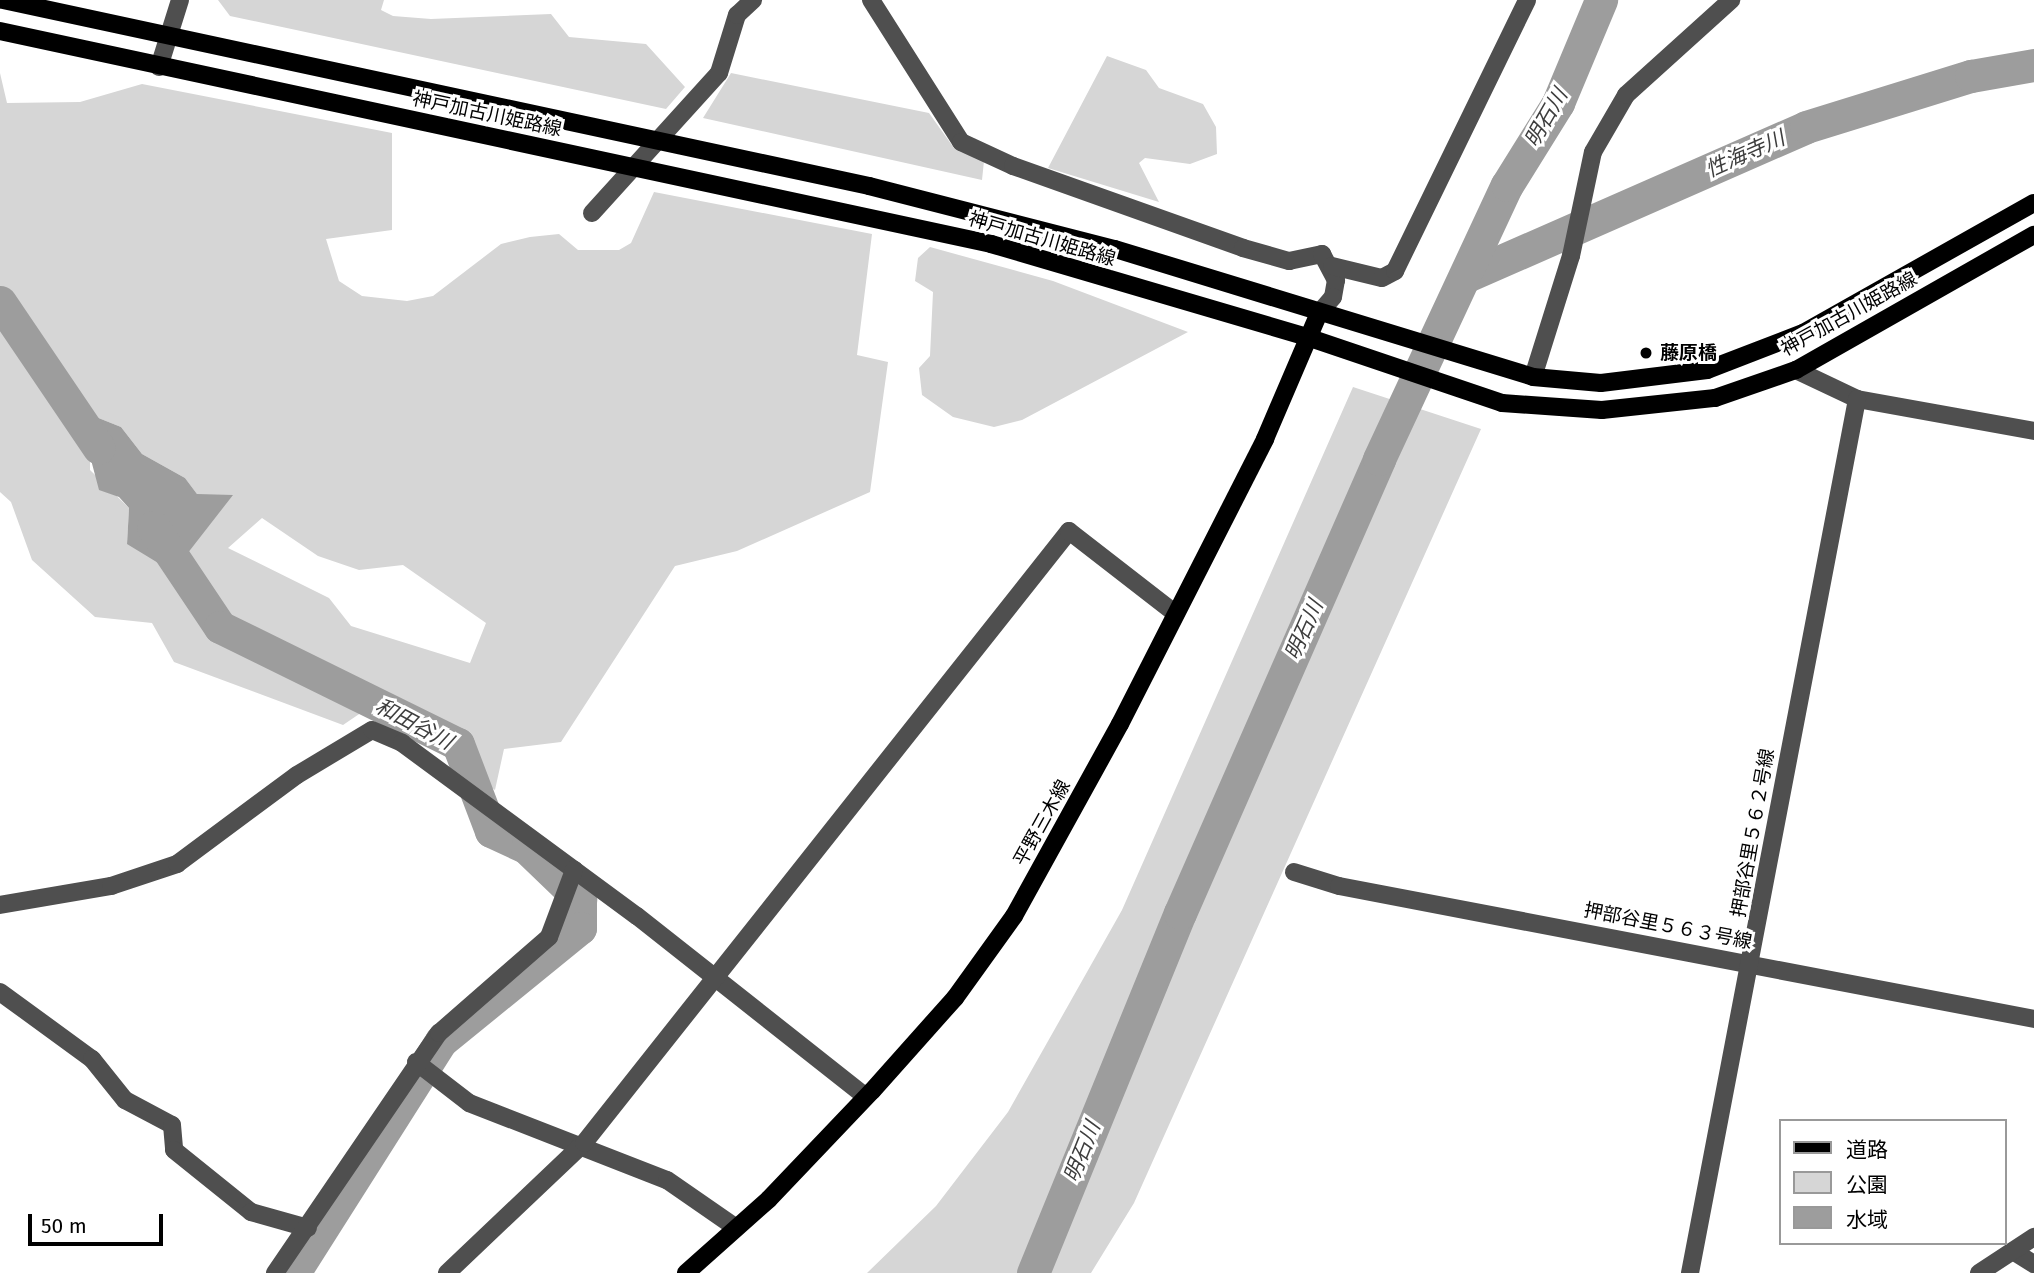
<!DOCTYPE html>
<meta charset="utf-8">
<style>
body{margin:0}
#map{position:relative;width:2034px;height:1273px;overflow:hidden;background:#fff;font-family:"Fira Sans","Noto Sans JP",sans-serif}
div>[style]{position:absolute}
.green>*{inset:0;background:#d6d6d6}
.water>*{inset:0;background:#9d9d9d}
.river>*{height:33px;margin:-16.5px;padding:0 16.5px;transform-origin:16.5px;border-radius:16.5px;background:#9d9d9d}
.minor>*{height:18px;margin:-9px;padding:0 9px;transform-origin:9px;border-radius:9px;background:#4f4f4f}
.major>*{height:18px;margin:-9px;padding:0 9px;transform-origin:9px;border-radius:9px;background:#000}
.dots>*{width:19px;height:19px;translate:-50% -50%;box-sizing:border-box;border:4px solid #fff;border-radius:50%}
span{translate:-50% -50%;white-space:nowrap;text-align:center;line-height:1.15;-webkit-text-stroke:6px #fff;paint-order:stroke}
.street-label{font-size:19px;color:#000}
.poi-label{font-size:19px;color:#000;font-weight:700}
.left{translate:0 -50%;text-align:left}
.water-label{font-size:21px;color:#3e3e3e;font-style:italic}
.legend{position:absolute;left:1779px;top:1119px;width:228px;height:126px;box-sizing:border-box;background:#fff;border:2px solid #999;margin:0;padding:9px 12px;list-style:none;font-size:21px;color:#000}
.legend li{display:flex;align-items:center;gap:14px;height:35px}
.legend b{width:35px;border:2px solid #999}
.scale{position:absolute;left:28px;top:1214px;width:135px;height:32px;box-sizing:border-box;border:4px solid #000;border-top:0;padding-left:9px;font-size:21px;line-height:24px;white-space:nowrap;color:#000;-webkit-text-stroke:5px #fff;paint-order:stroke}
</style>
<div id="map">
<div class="green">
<div style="clip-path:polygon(218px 0,384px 0,381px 10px,393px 16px,431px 19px,551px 14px,569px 37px,646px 44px,685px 87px,666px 109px,230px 16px)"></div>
<div style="clip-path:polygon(1107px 56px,1146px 70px,1159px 88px,1203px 104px,1216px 127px,1217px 154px,1190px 164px,1145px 158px,1139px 163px,1159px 202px,1048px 168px)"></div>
<div style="clip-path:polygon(evenodd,0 73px,7px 103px,80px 102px,142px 84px,392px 133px,392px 230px,326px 239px,339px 281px,362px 296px,407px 301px,433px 296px,501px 244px,530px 237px,559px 234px,578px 250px,619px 250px,631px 243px,654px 192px,872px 234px,857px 355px,888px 362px,870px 492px,737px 551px,675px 566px,561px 742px,504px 749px,495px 790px,371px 706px,343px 725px,174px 662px,152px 623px,95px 617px,32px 560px,11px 502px,0 492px,0 73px,76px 409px,121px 427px,142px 454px,185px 478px,197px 494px,127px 544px,129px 508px,90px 470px,90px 456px,72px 425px,76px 409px,0 73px,262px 518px,318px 556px,359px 570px,403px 565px,486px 623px,470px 663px,351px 626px,329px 598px,228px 548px,262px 518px)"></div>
<div style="clip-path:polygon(731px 73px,929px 113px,954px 148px,984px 161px,982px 180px,703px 118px)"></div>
<div style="clip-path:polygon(930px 247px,1053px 281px,1188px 332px,1022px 420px,994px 427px,953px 417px,922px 395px,919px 368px,930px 356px,933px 292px,915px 281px,918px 258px)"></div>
<div style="clip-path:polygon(1353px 387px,1481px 429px,1134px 1203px,1091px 1273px,867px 1273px,936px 1206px,1008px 1112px,1122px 910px)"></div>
</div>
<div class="water">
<div style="clip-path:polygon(76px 409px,121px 427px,142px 454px,185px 478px,197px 494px,233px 495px,173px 572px,127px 544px,129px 508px,119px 497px,99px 490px,90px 456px,72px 425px,69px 411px)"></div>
</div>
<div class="river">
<div style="left:1467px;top:276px;width:370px;rotate:-23.7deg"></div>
<div style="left:1806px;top:127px;width:173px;rotate:-17.2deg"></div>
<div style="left:1971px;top:76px;width:64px;rotate:-9.9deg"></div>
<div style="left:0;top:302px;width:176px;rotate:55.9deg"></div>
<div style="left:153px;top:527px;width:120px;rotate:56.2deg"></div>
<div style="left:220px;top:627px;width:265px;rotate:26.2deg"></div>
<div style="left:458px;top:744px;width:93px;rotate:69.2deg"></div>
<div style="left:491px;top:831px;width:40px;rotate:25deg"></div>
<div style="left:527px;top:848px;width:74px;rotate:43.9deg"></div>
<div style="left:580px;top:899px;width:29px;rotate:90deg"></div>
<div style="left:580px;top:928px;width:179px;rotate:140.9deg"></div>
<div style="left:441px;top:1041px;width:275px;rotate:122.4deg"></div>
<div style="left:1033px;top:1273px;width:389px;rotate:-67.8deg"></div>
<div style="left:1180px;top:913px;width:496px;rotate:-66.3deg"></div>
<div style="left:1379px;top:459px;width:302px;rotate:-65deg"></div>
<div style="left:1507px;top:185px;width:97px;rotate:-58.1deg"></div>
<div style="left:1558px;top:103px;width:112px;rotate:-67.3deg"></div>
</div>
<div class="minor">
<div style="left:871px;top:0;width:168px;rotate:57.6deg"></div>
<div style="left:961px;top:142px;width:57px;rotate:24.8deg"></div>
<div style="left:1013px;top:166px;width:244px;rotate:19.6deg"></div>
<div style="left:1243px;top:248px;width:48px;rotate:15.8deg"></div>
<div style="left:1289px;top:261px;width:34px;rotate:-12deg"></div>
<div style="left:1322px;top:254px;width:30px;rotate:62deg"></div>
<div style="left:1336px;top:280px;width:17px;rotate:100deg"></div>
<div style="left:1333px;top:297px;width:21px;rotate:131deg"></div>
<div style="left:159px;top:67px;width:70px;rotate:-72.6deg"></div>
<div style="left:592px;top:213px;width:189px;rotate:-47.8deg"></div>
<div style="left:719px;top:73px;width:61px;rotate:-72.8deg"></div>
<div style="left:737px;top:15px;width:22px;rotate:-43deg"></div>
<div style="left:1332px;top:266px;width:51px;rotate:13.5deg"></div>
<div style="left:1382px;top:278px;width:15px;rotate:-28deg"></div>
<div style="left:1395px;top:271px;width:301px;rotate:-64deg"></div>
<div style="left:1796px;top:370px;width:68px;rotate:25.4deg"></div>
<div style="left:1857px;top:399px;width:180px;rotate:10.2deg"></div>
<div style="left:1533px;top:377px;width:127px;rotate:-72.6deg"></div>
<div style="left:1571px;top:256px;width:106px;rotate:-78.1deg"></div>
<div style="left:1593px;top:152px;width:66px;rotate:-59.9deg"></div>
<div style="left:1626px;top:95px;width:142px;rotate:-42.1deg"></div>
<div style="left:1294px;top:872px;width:47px;rotate:17.3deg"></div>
<div style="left:1339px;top:886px;width:708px;rotate:10.83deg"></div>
<div style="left:0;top:905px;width:113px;rotate:-9.7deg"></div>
<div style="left:111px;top:886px;width:70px;rotate:-18.4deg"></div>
<div style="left:177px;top:864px;width:149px;rotate:-36.6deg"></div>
<div style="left:297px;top:775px;width:87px;rotate:-31deg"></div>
<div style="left:372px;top:730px;width:33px;rotate:23deg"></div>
<div style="left:402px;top:743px;width:292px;rotate:36.4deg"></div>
<div style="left:637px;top:916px;width:290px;rotate:38.3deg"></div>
<div style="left:0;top:992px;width:114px;rotate:36.1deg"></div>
<div style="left:92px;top:1059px;width:53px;rotate:51.2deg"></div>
<div style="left:125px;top:1100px;width:53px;rotate:28deg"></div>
<div style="left:172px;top:1125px;width:25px;rotate:85deg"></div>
<div style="left:174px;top:1150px;width:99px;rotate:38.8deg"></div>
<div style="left:251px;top:1212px;width:59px;rotate:15.7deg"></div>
<div style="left:416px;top:1062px;width:67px;rotate:37.7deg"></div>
<div style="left:469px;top:1103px;width:212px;rotate:21.3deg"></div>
<div style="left:667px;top:1180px;width:83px;rotate:34.7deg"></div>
<div style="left:2013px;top:1251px;width:25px;rotate:32deg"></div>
<div style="left:275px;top:1273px;width:291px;rotate:-55.7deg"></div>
<div style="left:439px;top:1033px;width:146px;rotate:-41.1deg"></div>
<div style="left:549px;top:937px;width:72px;rotate:-69.5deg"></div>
<div style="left:447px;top:1273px;width:189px;rotate:-43.5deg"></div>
<div style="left:584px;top:1143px;width:781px;rotate:-51.6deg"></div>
<div style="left:1069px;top:531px;width:135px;rotate:37.8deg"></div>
<div style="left:1690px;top:1273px;width:890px;rotate:-79.18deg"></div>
<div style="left:1979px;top:1273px;width:66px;rotate:-33.2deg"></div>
</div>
<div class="major">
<div style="left:3px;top:0;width:886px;rotate:12.12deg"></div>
<div style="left:869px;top:186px;width:254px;rotate:14.4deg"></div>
<div style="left:1115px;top:249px;width:437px;rotate:17deg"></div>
<div style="left:1533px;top:377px;width:68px;rotate:5deg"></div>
<div style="left:1601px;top:383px;width:107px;rotate:-7deg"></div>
<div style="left:1707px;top:370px;width:103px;rotate:-21.1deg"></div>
<div style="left:1803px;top:333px;width:265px;rotate:-29.4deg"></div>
<div style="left:0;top:31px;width:1014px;rotate:12.13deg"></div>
<div style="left:991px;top:244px;width:329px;rotate:16.4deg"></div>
<div style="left:1307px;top:337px;width:206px;rotate:18.7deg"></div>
<div style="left:1502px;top:403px;width:100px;rotate:4deg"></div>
<div style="left:1602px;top:410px;width:114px;rotate:-6.1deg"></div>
<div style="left:1715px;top:398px;width:86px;rotate:-19.1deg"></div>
<div style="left:1796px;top:370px;width:274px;rotate:-29.6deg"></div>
<div style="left:686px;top:1273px;width:111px;rotate:-41.7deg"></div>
<div style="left:769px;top:1199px;width:149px;rotate:-46.4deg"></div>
<div style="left:872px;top:1091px;width:125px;rotate:-48.3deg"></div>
<div style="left:955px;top:998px;width:101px;rotate:-54.3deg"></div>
<div style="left:1014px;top:916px;width:219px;rotate:-61.1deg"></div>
<div style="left:1120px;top:724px;width:320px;rotate:-63deg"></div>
<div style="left:1265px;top:439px;width:137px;rotate:-66.8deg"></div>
</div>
<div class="dots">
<div style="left:1646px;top:353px;background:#000"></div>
</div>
<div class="street-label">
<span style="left:487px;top:114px;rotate:12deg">神戸加古川姫路線</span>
<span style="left:1042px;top:239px;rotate:16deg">神戸加古川姫路線</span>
<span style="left:1849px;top:314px;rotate:-29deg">神戸加古川姫路線</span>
<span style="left:1042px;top:823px;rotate:-61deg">平野三木線</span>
<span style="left:1753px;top:833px;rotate:-80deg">押部谷里５６２号線</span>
<span style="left:1668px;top:926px;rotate:11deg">押部谷里５６３号線</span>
</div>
<div class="poi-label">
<span class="left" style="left:1660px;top:353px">藤原橋</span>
</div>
<div class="water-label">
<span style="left:1546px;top:118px;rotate:-60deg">明石川</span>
<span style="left:1745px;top:154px;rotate:-24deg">性海寺川</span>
<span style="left:1304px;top:630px;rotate:-66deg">明石川</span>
<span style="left:414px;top:724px;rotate:28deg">和田谷川</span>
<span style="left:1082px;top:1152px;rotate:-68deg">明石川</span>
</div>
<ul class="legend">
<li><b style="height:9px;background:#000"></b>道路</li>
<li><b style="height:19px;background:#d6d6d6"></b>公園</li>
<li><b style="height:19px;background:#9d9d9d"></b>水域</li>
</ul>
<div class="scale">50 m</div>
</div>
